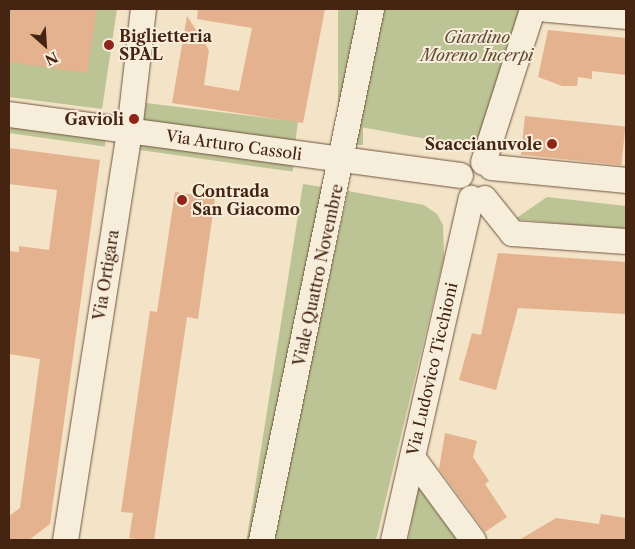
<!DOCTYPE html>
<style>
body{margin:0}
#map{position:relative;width:635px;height:549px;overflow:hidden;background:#f3e3c7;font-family:"Libre Caslon Text",serif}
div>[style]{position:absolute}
.green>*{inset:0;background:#bcc394;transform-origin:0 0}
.building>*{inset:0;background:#e4b28e;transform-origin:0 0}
.roads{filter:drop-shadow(0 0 1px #70543e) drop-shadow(0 0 1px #70543e)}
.minor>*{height:25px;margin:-12.5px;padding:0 12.5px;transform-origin:12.5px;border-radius:12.5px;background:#f7eddb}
.dots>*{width:14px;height:14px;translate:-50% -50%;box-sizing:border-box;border:2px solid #f7eddb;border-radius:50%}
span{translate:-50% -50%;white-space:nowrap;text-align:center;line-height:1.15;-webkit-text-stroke:4px #f7eddb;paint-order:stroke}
.poi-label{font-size:16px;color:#452411;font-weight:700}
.left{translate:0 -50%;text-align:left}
.right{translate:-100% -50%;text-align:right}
.park-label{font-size:16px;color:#634c32;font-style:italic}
.street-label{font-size:16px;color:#452411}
.frame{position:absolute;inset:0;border:10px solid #452411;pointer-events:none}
.north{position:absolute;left:20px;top:20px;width:50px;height:50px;-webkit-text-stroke:4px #f7eddb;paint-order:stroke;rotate:154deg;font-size:14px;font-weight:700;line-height:20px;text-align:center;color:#452411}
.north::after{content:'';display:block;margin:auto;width:18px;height:22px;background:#452411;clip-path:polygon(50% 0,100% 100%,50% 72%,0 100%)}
</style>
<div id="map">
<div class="green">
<div style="clip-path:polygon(9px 9px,117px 9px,102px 109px,9px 97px)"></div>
<div style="left:338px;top:9px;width:25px;height:136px"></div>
<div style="clip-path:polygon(378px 9px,527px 9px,482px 149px,355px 126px)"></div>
<div style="left:146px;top:103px;width:153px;height:23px;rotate:7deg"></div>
<div style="left:9px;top:117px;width:99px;height:16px;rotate:8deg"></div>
<div style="left:140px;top:137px;width:156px;height:13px;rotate:8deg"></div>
<div style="left:303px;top:184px;width:24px;height:365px;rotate:9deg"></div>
<div style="clip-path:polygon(348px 191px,424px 205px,437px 214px,443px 225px,444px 257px,376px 540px,272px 540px)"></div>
<div style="clip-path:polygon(547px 197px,626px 206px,626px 230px,515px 219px)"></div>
<div style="clip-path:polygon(419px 481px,461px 540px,408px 540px)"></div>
</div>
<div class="building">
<div style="clip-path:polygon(11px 9px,97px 9px,87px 73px,9px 62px)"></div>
<div style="clip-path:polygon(198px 9px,325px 9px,303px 123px,172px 103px,187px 16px,209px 50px,204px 85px,239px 91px,252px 28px,197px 19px)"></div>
<div style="clip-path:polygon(548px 30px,626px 38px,626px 75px,592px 71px,592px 79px,578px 77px,577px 86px,562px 86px,538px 77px)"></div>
<div style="left:525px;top:116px;width:101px;height:39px;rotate:6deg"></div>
<div style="clip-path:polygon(9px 148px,100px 160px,50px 524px,29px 540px,9px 540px,9px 516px,20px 508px,40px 359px,9px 354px,9px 251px,19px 252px,19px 246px,49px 250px,57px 190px,9px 184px)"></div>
<div style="clip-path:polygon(175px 192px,215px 198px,198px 319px,187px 317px,154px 540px,147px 540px,129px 538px,133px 513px,121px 512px,150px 311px,157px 312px)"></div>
<div style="clip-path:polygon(498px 253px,626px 262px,626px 314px,518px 308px,496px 390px,459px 380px,472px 333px,481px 335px)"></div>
<div style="clip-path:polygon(445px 433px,477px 441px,473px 457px,489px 481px,485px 484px,507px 517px,485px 532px,439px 469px)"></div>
<div style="clip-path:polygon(601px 514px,626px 518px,626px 540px,519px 540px,556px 518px,599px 524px)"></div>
</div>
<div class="roads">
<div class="minor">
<div style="left:546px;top:9px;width:80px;rotate:5deg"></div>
<div style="left:9px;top:114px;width:455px;rotate:7.7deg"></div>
<div style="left:483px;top:162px;width:161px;rotate:-72.2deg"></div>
<div style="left:491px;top:167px;width:136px;rotate:5.5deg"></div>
<div style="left:484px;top:198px;width:45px;rotate:51.3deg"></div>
<div style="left:512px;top:233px;width:114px;rotate:4deg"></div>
<div style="left:412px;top:457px;width:103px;rotate:53.7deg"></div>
<div style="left:65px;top:540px;width:414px;rotate:-81.1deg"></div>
<div style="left:129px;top:131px;width:123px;rotate:-83.5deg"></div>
<div style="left:261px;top:540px;width:542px;rotate:-78.3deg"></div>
<div style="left:393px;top:540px;width:351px;rotate:-77.2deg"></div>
</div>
</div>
<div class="dots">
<div style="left:109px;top:45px;background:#8f2418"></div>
<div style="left:134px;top:119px;background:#8f2418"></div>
<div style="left:552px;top:144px;background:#8f2418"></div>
<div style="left:182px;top:200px;background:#8f2418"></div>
</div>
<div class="poi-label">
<span class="left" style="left:119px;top:45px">Biglietteria<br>SPAL</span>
<span class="right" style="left:124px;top:119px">Gavioli</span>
<span class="right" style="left:542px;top:144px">Scaccianuvole</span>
<span class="left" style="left:192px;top:200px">Contrada<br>San Giacomo</span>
</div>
<div class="park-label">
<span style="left:477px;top:46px">Giardino<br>Moreno Incerpi</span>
</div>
<div class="street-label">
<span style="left:234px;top:145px;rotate:8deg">Via Arturo Cassoli</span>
<span style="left:106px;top:275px;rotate:-81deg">Via Ortigara</span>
<span style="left:318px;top:275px;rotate:-78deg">Viale Quattro Novembre</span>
<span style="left:432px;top:369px;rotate:-77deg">Via Ludovico Ticchioni</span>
</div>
<div class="frame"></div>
<div class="north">N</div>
</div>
